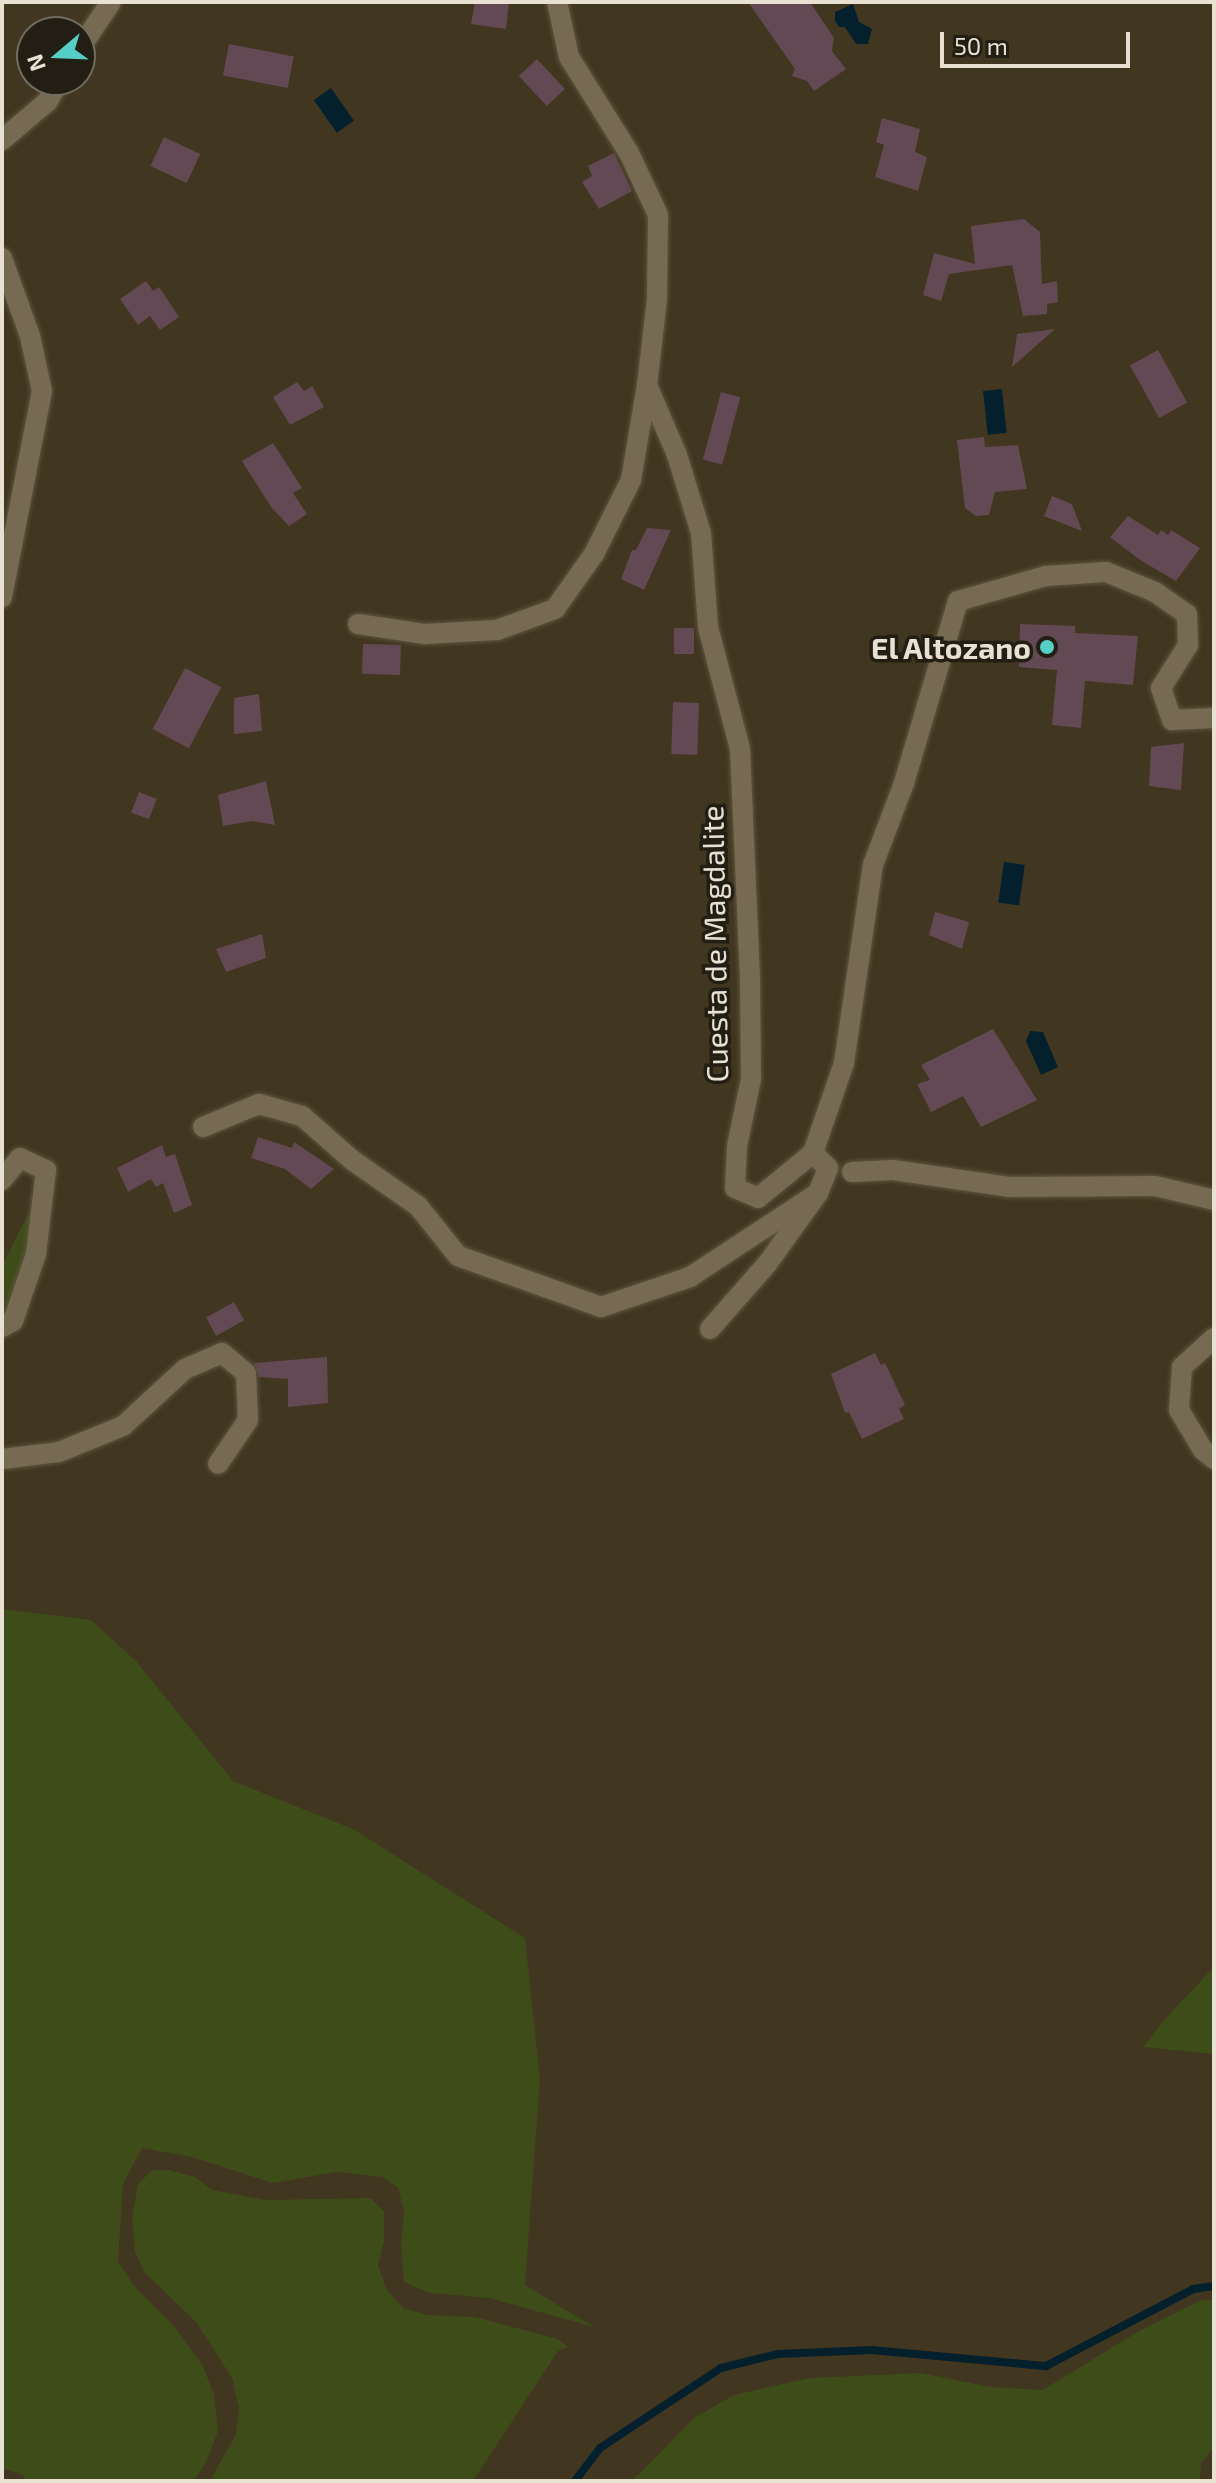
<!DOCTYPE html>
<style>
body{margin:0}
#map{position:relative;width:1216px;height:2483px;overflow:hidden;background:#41361f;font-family:"Exo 2",sans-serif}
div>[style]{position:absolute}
.green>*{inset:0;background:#3e4c1a}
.water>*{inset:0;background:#05202d;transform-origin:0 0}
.stream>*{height:8px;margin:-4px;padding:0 4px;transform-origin:4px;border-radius:4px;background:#05202d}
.building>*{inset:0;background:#634953;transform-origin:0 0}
.roads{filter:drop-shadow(0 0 2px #5d5440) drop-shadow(0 0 2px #5d5440)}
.street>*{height:20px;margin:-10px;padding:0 10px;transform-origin:10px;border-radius:10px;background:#766a52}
.dots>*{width:22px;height:22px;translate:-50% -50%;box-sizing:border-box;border:4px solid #231e14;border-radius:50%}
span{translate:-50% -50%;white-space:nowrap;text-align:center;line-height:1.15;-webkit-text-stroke:7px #231e14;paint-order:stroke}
.poi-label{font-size:30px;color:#e7e0d3;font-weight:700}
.right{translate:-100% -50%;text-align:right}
.street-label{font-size:30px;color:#e7e0d3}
.frame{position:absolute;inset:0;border:4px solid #e7e0d3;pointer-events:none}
.north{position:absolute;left:16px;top:16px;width:80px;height:80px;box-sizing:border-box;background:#231e14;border:2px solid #716c60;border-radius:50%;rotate:251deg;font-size:22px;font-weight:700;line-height:32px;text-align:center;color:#e7e0d3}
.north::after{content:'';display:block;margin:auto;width:28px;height:36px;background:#55cec5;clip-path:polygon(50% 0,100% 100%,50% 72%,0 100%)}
.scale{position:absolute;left:940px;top:32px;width:190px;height:36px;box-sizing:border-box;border:4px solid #e7e0d3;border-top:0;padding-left:10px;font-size:24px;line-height:28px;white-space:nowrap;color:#e7e0d3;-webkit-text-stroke:6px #231e14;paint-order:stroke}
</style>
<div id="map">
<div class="green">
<div style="clip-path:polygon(41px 1189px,31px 1239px,2px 1319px,2px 1265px)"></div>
<div style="clip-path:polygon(2px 1609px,91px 1620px,136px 1661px,233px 1781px,353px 1829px,525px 1938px,540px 2078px,525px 2285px,594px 2327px,489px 2298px,429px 2293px,404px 2282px,401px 2246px,404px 2212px,398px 2188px,383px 2177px,337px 2172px,273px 2183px,192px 2157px,142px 2148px,123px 2184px,118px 2261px,134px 2286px,174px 2326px,203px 2366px,214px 2395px,218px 2431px,206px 2462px,194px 2481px,25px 2481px,23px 2475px,2px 2468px)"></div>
<div style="clip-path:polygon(1214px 1967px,1214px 2054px,1143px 2047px,1165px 2019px)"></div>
<div style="clip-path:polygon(152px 2170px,169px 2170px,195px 2177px,212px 2190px,266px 2200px,371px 2198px,384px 2212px,384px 2241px,378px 2265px,386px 2289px,403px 2308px,428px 2315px,475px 2317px,558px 2339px,568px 2347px,558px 2351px,473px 2481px,210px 2481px,236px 2434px,239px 2409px,232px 2378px,196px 2322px,144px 2272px,135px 2251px,132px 2217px,138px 2184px)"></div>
<div style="clip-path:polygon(1201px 2300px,1214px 2300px,1214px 2448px,1201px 2463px,1200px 2481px,632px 2481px,694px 2418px,734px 2395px,809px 2378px,920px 2373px,990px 2387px,1043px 2390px,1139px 2331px)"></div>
</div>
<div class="water">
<div style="clip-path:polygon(853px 4px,859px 22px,872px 29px,868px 44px,856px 44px,845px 27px,839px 27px,835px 21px,835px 12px)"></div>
<div style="left:331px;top:88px;width:40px;height:21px;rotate:55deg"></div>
<div style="left:1002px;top:389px;width:44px;height:19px;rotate:84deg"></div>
<div style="left:1004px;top:862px;width:21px;height:41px;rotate:8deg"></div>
<div style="clip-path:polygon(1030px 1031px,1043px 1032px,1058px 1067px,1041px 1075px,1026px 1041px)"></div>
</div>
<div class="stream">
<div style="left:575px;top:2481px;width:41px;rotate:-52.9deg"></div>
<div style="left:600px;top:2448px;width:145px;rotate:-33.5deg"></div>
<div style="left:721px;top:2368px;width:59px;rotate:-13.8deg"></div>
<div style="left:778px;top:2354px;width:94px;rotate:-2.4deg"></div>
<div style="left:872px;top:2350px;width:175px;rotate:5.3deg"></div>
<div style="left:1046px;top:2366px;width:166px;rotate:-27.6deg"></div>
<div style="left:1193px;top:2289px;width:21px;rotate:-8deg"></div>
</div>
<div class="building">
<div style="clip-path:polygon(475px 2px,509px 2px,506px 29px,471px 24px)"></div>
<div style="clip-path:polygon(748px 2px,810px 2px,834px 38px,832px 51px,846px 69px,814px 91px,807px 81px,792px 76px,795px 69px)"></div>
<div style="left:229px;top:44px;width:66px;height:32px;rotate:11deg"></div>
<div style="left:537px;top:59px;width:41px;height:25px;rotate:47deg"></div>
<div style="clip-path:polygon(882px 118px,920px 129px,915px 152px,927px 157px,918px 191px,875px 177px,884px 145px,876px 142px)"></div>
<div style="left:164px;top:137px;width:40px;height:32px;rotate:25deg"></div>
<div style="clip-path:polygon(614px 153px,632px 191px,599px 209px,582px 182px,592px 176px,588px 166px)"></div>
<div style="clip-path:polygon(1024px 219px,1040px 232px,1042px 284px,1057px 281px,1058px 302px,1047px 304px,1047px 314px,1023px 316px,1012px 265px,949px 274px,941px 301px,923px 295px,934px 253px,975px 264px,971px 226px)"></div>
<div style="clip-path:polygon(146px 281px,153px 291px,159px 287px,179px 317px,160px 330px,150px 316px,138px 325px,120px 299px)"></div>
<div style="clip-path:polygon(1055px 329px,1012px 367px,1017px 334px)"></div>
<div style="left:1158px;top:350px;width:60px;height:32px;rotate:61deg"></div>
<div style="clip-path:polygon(297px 382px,304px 391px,312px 386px,324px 407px,290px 425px,273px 397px)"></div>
<div style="left:721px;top:392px;width:20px;height:70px;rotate:15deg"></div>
<div style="clip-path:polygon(984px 437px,985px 447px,1018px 445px,1027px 489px,995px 492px,989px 515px,976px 516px,965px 508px,957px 440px)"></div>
<div style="clip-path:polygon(273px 443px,302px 488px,293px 493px,307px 514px,289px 526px,271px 507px,242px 461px)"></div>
<div style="clip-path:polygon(1052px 496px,1072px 504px,1082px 531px,1044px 516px)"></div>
<div style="clip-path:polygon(1128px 516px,1158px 535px,1161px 530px,1168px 535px,1171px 530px,1200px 548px,1176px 581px,1140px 560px,1110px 537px)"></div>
<div style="clip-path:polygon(647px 528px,671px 530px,644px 590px,621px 579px,632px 550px,636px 550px)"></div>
<div style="clip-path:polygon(1020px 624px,1075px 626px,1075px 633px,1138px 636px,1133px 685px,1085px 681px,1081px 728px,1052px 725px,1057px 670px,1019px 667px)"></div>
<div style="left:674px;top:628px;width:20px;height:26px"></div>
<div style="left:401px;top:645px;width:30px;height:38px;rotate:92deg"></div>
<div style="left:185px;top:668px;width:41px;height:69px;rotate:28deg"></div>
<div style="clip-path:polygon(259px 694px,262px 731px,234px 734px,234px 698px)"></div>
<div style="left:673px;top:702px;width:26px;height:52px;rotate:2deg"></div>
<div style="clip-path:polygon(1184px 743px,1181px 790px,1149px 786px,1151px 747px)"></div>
<div style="clip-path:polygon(266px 781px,275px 825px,252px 821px,223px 826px,218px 795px)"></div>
<div style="left:139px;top:792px;width:19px;height:22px;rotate:21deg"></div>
<div style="clip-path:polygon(935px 912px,969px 922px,962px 949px,929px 935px)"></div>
<div style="clip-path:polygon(262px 934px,266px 958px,226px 972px,216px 949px)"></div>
<div style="clip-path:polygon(993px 1029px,1037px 1100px,981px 1127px,963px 1096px,931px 1112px,917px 1084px,930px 1080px,921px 1065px)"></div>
<div style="clip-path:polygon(258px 1137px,292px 1148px,294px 1142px,334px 1169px,311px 1189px,285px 1169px,251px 1158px)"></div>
<div style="clip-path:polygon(162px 1145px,166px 1157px,175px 1154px,192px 1205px,174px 1213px,163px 1183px,156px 1187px,151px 1179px,128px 1192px,117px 1168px)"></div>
<div style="left:234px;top:1302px;width:21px;height:32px;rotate:61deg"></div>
<div style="clip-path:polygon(875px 1353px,881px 1365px,885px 1363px,905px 1405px,899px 1409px,904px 1419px,862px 1439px,849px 1412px,845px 1413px,831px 1374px)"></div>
<div style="clip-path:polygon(327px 1357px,328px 1403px,288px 1407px,288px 1379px,259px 1377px,254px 1363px)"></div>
</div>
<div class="roads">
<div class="street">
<div style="left:557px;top:2px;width:56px;rotate:77.7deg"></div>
<div style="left:569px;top:57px;width:113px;rotate:58deg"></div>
<div style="left:629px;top:153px;width:68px;rotate:64.9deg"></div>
<div style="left:658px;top:215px;width:84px;rotate:90.7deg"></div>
<div style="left:657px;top:299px;width:87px;rotate:96.6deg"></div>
<div style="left:647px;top:385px;width:76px;rotate:66.8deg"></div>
<div style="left:677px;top:455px;width:82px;rotate:72.9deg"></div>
<div style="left:701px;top:533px;width:94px;rotate:85.7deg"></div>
<div style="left:708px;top:627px;width:126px;rotate:75.3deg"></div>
<div style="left:740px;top:749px;width:232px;rotate:87.5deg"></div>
<div style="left:750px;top:981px;width:98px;rotate:89.4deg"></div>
<div style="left:751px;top:1079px;width:68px;rotate:101.8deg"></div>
<div style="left:737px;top:1146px;width:42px;rotate:92.7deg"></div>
<div style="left:735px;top:1188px;width:25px;rotate:23deg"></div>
<div style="left:758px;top:1198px;width:71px;rotate:-39.3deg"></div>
<div style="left:813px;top:1153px;width:95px;rotate:-71deg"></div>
<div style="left:844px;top:1063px;width:200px;rotate:-81.7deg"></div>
<div style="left:873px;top:865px;width:88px;rotate:-69.3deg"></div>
<div style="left:904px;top:783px;width:190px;rotate:-73.5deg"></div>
<div style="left:958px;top:601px;width:91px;rotate:-15.9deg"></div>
<div style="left:1046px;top:576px;width:60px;rotate:-3.8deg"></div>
<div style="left:1106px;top:572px;width:53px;rotate:22.2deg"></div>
<div style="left:1155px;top:592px;width:39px;rotate:35deg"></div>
<div style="left:1187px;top:614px;width:31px;rotate:88deg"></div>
<div style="left:1188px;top:645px;width:51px;rotate:122.1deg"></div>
<div style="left:1161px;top:688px;width:34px;rotate:71deg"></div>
<div style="left:1172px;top:720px;width:42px;rotate:-2.7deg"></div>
<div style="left:80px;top:48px;width:55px;rotate:-56deg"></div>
<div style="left:2px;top:140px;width:59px;rotate:-40.2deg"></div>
<div style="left:47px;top:102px;width:26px;rotate:-59deg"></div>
<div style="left:2px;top:258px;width:83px;rotate:70.3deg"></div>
<div style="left:30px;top:336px;width:56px;rotate:77.7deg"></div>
<div style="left:42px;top:391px;width:210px;rotate:101deg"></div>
<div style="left:358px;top:624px;width:68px;rotate:8.5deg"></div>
<div style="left:425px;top:634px;width:72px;rotate:-3.2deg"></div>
<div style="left:497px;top:630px;width:62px;rotate:-19.9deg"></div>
<div style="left:555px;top:609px;width:67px;rotate:-54.7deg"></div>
<div style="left:594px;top:554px;width:83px;rotate:-63.4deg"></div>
<div style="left:631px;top:480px;width:96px;rotate:-80.4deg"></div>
<div style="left:203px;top:1127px;width:61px;rotate:-22.3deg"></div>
<div style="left:259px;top:1104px;width:45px;rotate:15.6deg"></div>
<div style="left:302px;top:1116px;width:67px;rotate:41.3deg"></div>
<div style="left:352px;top:1160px;width:80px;rotate:34.9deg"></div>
<div style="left:418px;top:1206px;width:64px;rotate:51.3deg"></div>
<div style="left:458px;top:1256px;width:152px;rotate:19.6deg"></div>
<div style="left:601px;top:1307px;width:94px;rotate:-18.6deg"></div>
<div style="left:690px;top:1277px;width:153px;rotate:-33.3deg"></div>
<div style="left:852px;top:1172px;width:41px;rotate:-2.8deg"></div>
<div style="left:893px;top:1170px;width:117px;rotate:8.3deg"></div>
<div style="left:1009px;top:1187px;width:146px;rotate:-0.4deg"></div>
<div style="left:1155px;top:1186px;width:61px;rotate:13.3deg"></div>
<div style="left:2px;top:1180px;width:28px;rotate:-51deg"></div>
<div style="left:20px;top:1158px;width:29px;rotate:25deg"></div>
<div style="left:46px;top:1170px;width:85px;rotate:96.8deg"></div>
<div style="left:36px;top:1254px;width:71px;rotate:108.9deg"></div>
<div style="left:13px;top:1321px;width:13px;rotate:151deg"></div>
<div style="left:710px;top:1329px;width:86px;rotate:-48.8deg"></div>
<div style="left:767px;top:1264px;width:87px;rotate:-54.3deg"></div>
<div style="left:818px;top:1193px;width:27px;rotate:-68deg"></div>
<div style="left:828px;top:1168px;width:21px;rotate:-135deg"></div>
<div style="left:1214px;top:1338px;width:43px;rotate:137.8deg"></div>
<div style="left:1182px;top:1367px;width:43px;rotate:94deg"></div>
<div style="left:1179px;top:1410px;width:47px;rotate:59deg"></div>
<div style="left:1203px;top:1450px;width:14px;rotate:39deg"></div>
<div style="left:2px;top:1459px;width:57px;rotate:-7deg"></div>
<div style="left:59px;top:1452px;width:69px;rotate:-22.1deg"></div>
<div style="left:123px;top:1426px;width:84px;rotate:-42.6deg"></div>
<div style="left:185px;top:1369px;width:40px;rotate:-23.4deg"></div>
<div style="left:222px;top:1353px;width:31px;rotate:40deg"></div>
<div style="left:246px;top:1373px;width:47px;rotate:87.6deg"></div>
<div style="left:248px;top:1420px;width:53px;rotate:124.3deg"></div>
</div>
</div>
<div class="dots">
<div style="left:1047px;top:647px;background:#55cec5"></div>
</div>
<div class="poi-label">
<span class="right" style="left:1031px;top:647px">El Altozano</span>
</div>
<div class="street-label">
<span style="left:714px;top:944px;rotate:-91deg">Cuesta de Magdalite</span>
</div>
<div class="frame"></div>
<div class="north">N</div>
<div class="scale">50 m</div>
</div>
